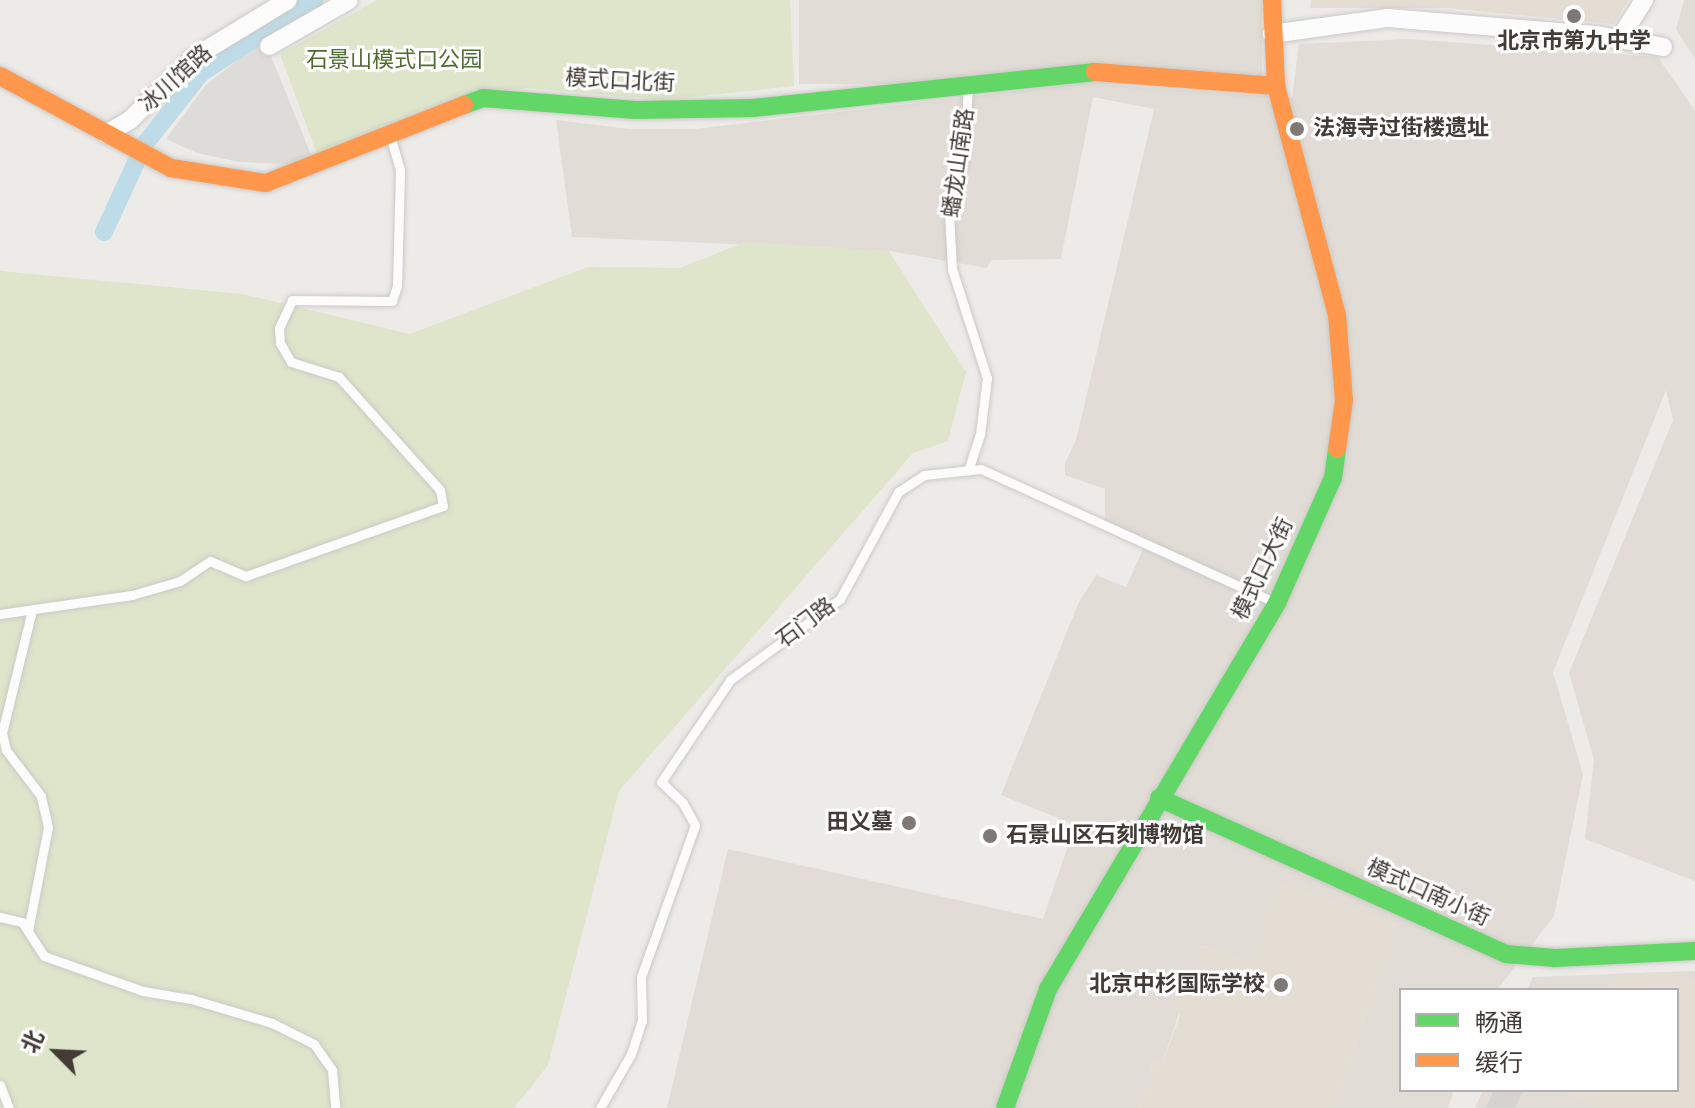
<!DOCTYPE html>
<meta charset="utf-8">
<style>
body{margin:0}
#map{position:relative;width:1695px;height:1108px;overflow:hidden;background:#edebe8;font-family:"Sofia Sans Condensed","Noto Sans SC",sans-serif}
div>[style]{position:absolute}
.residential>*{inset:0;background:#e1dcd6;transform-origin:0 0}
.education>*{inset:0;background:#e3ddd4}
.green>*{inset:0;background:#dee5ca}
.parking>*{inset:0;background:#dedcd9}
.canal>*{height:18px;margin:-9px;padding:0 9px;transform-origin:9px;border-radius:9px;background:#bddce7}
.building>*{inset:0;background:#d5d2cf}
.roads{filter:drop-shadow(0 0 2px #cbc9c6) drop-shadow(0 0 2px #cbc9c6)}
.lane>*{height:9px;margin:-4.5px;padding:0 4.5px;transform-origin:4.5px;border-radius:4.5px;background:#fcfcfc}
.street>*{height:18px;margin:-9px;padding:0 9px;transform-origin:9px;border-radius:9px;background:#fcfcfc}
.fast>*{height:18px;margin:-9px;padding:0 9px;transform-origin:9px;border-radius:9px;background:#63d668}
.slow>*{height:18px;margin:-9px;padding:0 9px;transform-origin:9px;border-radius:9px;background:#ff974d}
.dots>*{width:22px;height:22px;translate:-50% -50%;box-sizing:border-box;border:4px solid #fff;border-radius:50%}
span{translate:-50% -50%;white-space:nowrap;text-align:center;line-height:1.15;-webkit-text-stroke:6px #fff;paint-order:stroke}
.poi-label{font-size:22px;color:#423b36;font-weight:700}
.left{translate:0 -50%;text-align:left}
.right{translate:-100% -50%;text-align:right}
.park-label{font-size:22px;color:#4f6c30}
.street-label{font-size:22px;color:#423b36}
.legend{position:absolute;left:1399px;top:988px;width:280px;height:104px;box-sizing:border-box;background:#fff;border:2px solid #b3b1af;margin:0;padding:10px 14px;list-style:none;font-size:24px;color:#423b36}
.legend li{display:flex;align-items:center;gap:16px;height:40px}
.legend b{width:40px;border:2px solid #b3b1af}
.north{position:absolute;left:16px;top:1012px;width:80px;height:80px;-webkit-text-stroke:6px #fff;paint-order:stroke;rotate:294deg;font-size:22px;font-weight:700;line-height:32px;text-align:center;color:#423b36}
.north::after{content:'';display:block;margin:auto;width:28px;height:36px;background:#423b36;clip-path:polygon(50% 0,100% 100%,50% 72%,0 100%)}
</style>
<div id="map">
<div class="residential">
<div style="left:799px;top:0;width:463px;height:84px"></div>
<div style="clip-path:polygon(1684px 0,1695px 0,1695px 59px,1676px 29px)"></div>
<div style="clip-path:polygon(1408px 39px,1658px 57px,1695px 111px,1695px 881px,1585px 839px,1594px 760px,1569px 673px,1673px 420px,1666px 390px,1553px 672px,1583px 774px,1554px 916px,1497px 990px,1401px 990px,1401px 1090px,1454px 1090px,1448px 1108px,1334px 1108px,1398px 925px,1280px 883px,1254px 962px,1202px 946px,1162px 1063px,1154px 1060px,1138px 1108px,667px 1108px,728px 849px,1043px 919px,1075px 825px,1001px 795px,1078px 604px,1096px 575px,1126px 587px,1144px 547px,1105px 532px,1105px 489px,1065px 475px,1065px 463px,1076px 440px,1154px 109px,1093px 97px,1061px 259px,991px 260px,987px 268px,889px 251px,572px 237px,556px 120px,629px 129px,695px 129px,1085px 83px,1292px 98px,1299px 44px)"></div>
<div style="clip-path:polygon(1695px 971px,1695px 1108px,1475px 1108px,1483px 1090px,1677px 1090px,1677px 990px,1527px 990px,1533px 977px)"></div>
</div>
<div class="education">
<div style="clip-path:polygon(1311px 0,1628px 0,1614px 24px,1446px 8px,1310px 8px)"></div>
<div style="clip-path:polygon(1279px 882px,1398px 925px,1334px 1108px,1138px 1108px,1154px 1060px,1162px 1063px,1180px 1016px,1173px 1008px,1201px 946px,1254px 961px)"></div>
<div style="clip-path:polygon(1664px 972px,1695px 981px,1695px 1108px,1595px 1108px,1564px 1094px,1566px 1090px,1677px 1090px,1677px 990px,1609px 990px,1617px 974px)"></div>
</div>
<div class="green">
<div style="clip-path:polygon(377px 0,790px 0,794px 86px,662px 100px,527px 88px,480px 93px,318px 157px,280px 54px)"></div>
<div style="clip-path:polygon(745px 242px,889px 251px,966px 372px,948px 441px,913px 453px,619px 791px,548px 1065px,514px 1108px,0 1108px,0 271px,242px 294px,410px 334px,588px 267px,680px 268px)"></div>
</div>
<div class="parking">
<div style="clip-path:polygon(264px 39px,312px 157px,287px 164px,239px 162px,197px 153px,166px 139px,205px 86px)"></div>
</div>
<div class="canal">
<div style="left:104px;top:232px;width:96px;rotate:-65.3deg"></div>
<div style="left:144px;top:145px;width:92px;rotate:-51.6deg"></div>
<div style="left:201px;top:73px;width:135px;rotate:-32.9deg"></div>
</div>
<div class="building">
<div style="clip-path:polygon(1494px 1090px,1523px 1090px,1515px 1108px,1486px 1108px)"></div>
</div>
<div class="roads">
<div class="lane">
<div style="left:968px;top:87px;width:68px;rotate:93.4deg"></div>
<div style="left:964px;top:155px;width:60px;rotate:104.5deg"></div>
<div style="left:949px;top:213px;width:56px;rotate:86.9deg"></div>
<div style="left:952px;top:269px;width:114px;rotate:72.2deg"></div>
<div style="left:987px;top:378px;width:56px;rotate:97.1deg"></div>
<div style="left:980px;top:434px;width:38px;rotate:108deg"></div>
<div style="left:0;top:614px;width:133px;rotate:-8.2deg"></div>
<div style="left:132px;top:595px;width:50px;rotate:-16.3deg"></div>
<div style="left:180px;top:581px;width:36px;rotate:-34deg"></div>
<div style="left:210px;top:561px;width:39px;rotate:23deg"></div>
<div style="left:246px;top:576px;width:209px;rotate:-19.6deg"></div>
<div style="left:443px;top:506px;width:16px;rotate:-101deg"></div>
<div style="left:440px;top:490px;width:152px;rotate:-131.8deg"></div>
<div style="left:339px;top:377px;width:50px;rotate:-162.6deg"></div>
<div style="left:291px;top:362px;width:22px;rotate:-120deg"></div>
<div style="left:280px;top:343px;width:15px;rotate:-94deg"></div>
<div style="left:279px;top:328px;width:31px;rotate:-65deg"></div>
<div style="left:292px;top:300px;width:100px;rotate:0.6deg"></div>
<div style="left:392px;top:301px;width:16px;rotate:-72deg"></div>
<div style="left:397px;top:286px;width:116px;rotate:-88.5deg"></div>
<div style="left:400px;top:170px;width:35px;rotate:-106deg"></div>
<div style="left:0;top:917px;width:23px;rotate:13deg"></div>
<div style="left:22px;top:922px;width:40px;rotate:57.1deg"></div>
<div style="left:44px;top:956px;width:105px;rotate:19.5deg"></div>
<div style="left:143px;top:991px;width:49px;rotate:9.5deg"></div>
<div style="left:191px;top:999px;width:84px;rotate:16.5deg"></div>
<div style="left:272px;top:1023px;width:47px;rotate:26.6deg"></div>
<div style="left:314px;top:1044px;width:32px;rotate:55deg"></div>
<div style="left:332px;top:1070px;width:38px;rotate:85deg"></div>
<div style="left:28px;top:931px;width:106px;rotate:-79.1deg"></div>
<div style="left:48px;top:827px;width:32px;rotate:-103deg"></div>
<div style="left:41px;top:796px;width:58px;rotate:-127.3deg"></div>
<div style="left:6px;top:750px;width:17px;rotate:-103deg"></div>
<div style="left:2px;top:733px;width:127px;rotate:-76.3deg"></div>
<div style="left:0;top:1085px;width:25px;rotate:69deg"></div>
<div style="left:600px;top:1108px;width:62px;rotate:-60.1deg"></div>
<div style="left:631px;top:1054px;width:35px;rotate:-72deg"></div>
<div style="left:642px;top:1021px;width:44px;rotate:-91.3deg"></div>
<div style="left:641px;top:977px;width:161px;rotate:-70.4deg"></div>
<div style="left:695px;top:825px;width:25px;rotate:-119deg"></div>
<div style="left:683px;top:803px;width:30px;rotate:-136deg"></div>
<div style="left:661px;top:782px;width:123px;rotate:-55.9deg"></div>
<div style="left:730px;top:680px;width:137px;rotate:-36.4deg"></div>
<div style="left:840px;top:599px;width:122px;rotate:-61.5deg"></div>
<div style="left:898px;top:492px;width:31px;rotate:-33deg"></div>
<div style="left:924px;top:475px;width:57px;rotate:-6deg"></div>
<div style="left:981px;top:469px;width:325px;rotate:24.4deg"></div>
</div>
<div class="street">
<div style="left:1272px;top:34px;width:117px;rotate:-7.9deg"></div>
<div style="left:1388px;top:18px;width:210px;rotate:4.7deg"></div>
<div style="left:1597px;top:35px;width:67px;rotate:10.3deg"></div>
<div style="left:1620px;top:38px;width:45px;rotate:-57.7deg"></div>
<div style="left:269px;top:46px;width:92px;rotate:-29.9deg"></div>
<div style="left:106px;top:134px;width:28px;rotate:-30deg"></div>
<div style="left:130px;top:120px;width:88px;rotate:-44.5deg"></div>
<div style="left:193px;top:58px;width:111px;rotate:-31.4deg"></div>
</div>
<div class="fast">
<div style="left:464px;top:105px;width:20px;rotate:-20deg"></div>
<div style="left:483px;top:98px;width:153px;rotate:4.5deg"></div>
<div style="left:636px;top:110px;width:117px;rotate:-1deg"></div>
<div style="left:753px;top:108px;width:344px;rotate:-6deg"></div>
<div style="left:1159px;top:798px;width:380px;rotate:24.2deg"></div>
<div style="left:1506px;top:954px;width:49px;rotate:4.7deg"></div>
<div style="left:1555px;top:958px;width:140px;rotate:-2.9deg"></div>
<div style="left:1005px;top:1108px;width:127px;rotate:-70.1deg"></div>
<div style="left:1048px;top:989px;width:449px;rotate:-59.3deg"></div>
<div style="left:1277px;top:603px;width:137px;rotate:-65.9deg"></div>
<div style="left:1333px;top:478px;width:29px;rotate:-82deg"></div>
</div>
<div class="slow">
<div style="left:1272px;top:0;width:86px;rotate:87.3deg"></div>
<div style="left:1276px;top:86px;width:237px;rotate:75.1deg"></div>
<div style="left:1337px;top:315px;width:85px;rotate:85.3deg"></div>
<div style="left:1344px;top:400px;width:49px;rotate:98.1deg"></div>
<div style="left:1095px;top:72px;width:182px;rotate:4.4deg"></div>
<div style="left:0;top:76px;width:194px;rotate:28.3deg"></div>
<div style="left:171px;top:168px;width:96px;rotate:9deg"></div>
<div style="left:266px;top:183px;width:213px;rotate:-21.5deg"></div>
</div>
</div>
<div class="dots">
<div style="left:1574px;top:16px;background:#7e7974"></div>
<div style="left:1297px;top:129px;background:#7e7974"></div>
<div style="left:909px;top:823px;background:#7e7974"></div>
<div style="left:990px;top:836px;background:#7e7974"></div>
<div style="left:1281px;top:985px;background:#7e7974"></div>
</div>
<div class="poi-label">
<span style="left:1574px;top:42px">北京市第九中学</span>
<span class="left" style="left:1313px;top:129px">法海寺过街楼遗址</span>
<span class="right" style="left:893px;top:823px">田义墓</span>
<span class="left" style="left:1006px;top:836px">石景山区石刻博物馆</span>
<span class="right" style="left:1265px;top:985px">北京中杉国际学校</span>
</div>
<div class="park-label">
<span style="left:394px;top:61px">石景山模式口公园</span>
</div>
<div class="street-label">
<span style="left:176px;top:79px;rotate:-42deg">冰川馆路</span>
<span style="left:620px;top:81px;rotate:3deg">模式口北街</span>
<span style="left:959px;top:163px;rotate:-82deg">蟠龙山南路</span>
<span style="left:1263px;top:569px;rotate:-64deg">模式口大街</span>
<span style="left:806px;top:623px;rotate:-37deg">石门路</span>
<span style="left:1428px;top:893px;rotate:24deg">模式口南小街</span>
</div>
<ul class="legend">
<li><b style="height:10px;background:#63d668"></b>畅通</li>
<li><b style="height:10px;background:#ff974d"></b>缓行</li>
</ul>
<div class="north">北</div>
</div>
